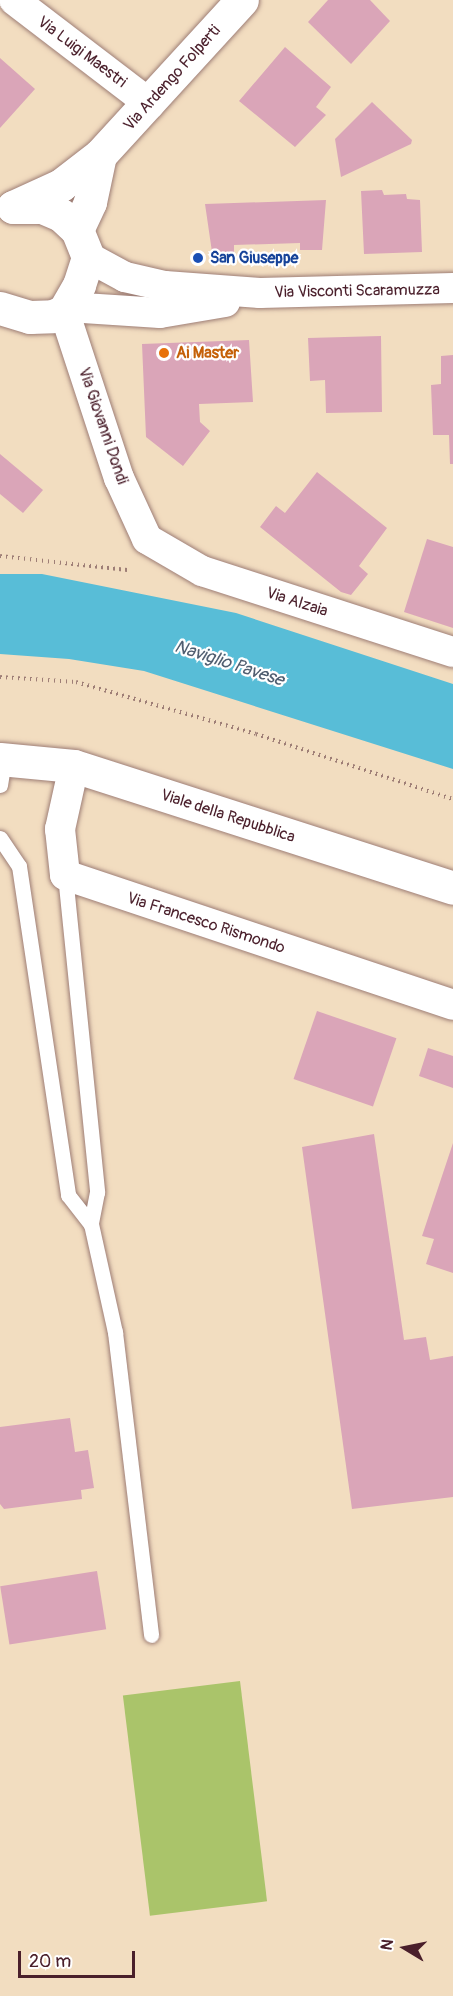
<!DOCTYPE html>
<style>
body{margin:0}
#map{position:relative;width:453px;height:1996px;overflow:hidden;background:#f2ddc0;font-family:Pangolin,sans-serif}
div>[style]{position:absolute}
.green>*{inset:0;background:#aac46a;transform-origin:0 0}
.water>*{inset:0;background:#58bdd7}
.building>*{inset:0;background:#daa5b8;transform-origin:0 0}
.path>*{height:4px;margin-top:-2px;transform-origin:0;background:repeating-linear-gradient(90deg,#9e7e76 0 1.5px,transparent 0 6px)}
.roads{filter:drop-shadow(0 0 2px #9e7e76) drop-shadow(0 0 2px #9e7e76)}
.lane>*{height:15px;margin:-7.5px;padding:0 7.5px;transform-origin:7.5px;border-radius:7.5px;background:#fff}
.street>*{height:30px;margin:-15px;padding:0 15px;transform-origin:15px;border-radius:15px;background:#fff}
.secondary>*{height:33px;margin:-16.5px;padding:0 16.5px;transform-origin:16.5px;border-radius:16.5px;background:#fff}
.dots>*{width:16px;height:16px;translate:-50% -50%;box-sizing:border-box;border:3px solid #fff;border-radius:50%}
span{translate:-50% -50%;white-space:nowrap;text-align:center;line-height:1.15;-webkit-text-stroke:4.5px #fff;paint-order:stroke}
.street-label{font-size:16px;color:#4a1f2b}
.transit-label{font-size:16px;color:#164399;font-weight:700}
.left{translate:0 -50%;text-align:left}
.food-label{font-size:16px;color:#c56008;font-weight:700}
.water-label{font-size:18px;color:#505e70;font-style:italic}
.north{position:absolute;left:375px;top:1918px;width:60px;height:60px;-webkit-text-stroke:4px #fff;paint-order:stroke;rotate:280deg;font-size:16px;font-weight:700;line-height:24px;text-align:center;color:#4a1f2b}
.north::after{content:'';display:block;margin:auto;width:21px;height:27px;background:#4a1f2b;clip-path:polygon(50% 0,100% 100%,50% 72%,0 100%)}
.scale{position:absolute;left:18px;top:1951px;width:117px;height:27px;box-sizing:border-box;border:3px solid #4a1f2b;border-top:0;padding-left:8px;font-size:18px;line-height:21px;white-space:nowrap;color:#4a1f2b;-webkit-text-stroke:4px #fff;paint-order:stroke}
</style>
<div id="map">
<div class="green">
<div style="left:240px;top:1681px;width:222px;height:118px;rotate:83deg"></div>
</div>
<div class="water">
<div style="clip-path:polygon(0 574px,42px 574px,236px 613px,453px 684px,453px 769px,144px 671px,69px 659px,0 654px)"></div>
</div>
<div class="building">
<div style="clip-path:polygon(328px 0,370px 0,390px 21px,351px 64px,308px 22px)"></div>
<div style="clip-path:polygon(285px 47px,331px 87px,316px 107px,326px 115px,295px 147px,239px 101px)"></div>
<div style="clip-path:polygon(0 58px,35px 89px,0 128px)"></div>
<div style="clip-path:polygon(372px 102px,412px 140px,411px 144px,341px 177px,335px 139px)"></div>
<div style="clip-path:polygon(382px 190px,384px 195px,406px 194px,407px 199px,420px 200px,422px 252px,364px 254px,361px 191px)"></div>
<div style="clip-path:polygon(326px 200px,322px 250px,300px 250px,300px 243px,234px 245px,234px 252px,212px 252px,205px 204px)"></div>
<div style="clip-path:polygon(381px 336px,382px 412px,326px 413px,325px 380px,310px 381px,308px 338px)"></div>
<div style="clip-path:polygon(249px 340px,253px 402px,199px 404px,200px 422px,210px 431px,183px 466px,146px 437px,142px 344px)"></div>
<div style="clip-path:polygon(453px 355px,453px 464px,450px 464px,449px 435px,433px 435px,431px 385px,441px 384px,441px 356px)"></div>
<div style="clip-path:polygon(0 454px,43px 490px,23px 513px,0 494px)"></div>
<div style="clip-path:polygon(317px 472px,387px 528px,359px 566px,368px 574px,351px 595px,341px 592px,260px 527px,276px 506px,285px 513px)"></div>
<div style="clip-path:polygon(427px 539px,453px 547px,453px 628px,404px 612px)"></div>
<div style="left:317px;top:1011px;width:84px;height:72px;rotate:19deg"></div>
<div style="clip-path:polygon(428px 1048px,453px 1056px,453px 1088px,419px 1076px)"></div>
<div style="clip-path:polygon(374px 1134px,404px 1340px,426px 1337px,430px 1360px,453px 1356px,453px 1497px,352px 1509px,302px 1147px)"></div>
<div style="clip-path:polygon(453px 1143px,453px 1273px,426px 1264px,434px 1239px,422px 1236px)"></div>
<div style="clip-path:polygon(70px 1418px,75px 1452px,88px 1450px,94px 1488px,81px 1490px,82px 1499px,4px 1509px,0 1504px,0 1427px)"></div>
<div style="left:97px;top:1571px;width:59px;height:98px;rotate:81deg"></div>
</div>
<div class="path">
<div style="left:0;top:556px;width:128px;rotate:6.3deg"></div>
<div style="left:0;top:677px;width:76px;rotate:3.8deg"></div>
<div style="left:76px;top:682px;width:187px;rotate:16.1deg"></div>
<div style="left:256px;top:734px;width:207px;rotate:18.3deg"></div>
</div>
<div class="roads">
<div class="lane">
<div style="left:0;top:785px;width:26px;rotate:-81deg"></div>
<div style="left:0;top:838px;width:34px;rotate:56deg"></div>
<div style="left:19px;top:866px;width:333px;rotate:81.5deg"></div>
<div style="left:68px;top:1195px;width:37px;rotate:52deg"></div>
<div style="left:65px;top:875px;width:319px;rotate:84.2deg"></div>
<div style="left:97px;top:1192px;width:33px;rotate:101deg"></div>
<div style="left:91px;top:1224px;width:111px;rotate:77.5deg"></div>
<div style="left:115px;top:1332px;width:305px;rotate:83.2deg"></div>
</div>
<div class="street">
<div style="left:14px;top:0;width:171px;rotate:37.4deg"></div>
<div style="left:88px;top:257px;width:42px;rotate:28.4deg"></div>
<div style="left:125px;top:277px;width:41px;rotate:12.7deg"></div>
<div style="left:165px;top:286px;width:95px;rotate:4.2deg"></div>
<div style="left:260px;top:293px;width:193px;rotate:-1.5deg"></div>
<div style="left:68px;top:307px;width:92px;rotate:3.7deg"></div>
<div style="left:160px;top:313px;width:66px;rotate:-9.6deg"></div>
<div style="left:64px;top:311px;width:176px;rotate:71.8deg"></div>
<div style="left:119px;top:478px;width:67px;rotate:65.3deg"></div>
<div style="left:147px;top:539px;width:64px;rotate:30.2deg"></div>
<div style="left:202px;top:571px;width:264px;rotate:17.9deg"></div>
<div style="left:74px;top:766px;width:65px;rotate:102.5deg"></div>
<div style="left:60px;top:829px;width:46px;rotate:83.8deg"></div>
<div style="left:65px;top:875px;width:409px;rotate:18.5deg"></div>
</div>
<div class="secondary">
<div style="left:13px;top:207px;width:53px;rotate:-24.6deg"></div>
<div style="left:61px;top:185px;width:49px;rotate:-37.6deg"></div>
<div style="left:100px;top:155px;width:210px;rotate:-47.5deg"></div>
<div style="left:77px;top:230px;width:31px;rotate:-65deg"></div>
<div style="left:90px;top:202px;width:48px;rotate:-78deg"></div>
<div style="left:0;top:308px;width:31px;rotate:17deg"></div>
<div style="left:30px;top:317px;width:23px;rotate:-2deg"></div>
<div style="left:53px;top:316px;width:12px;rotate:-24deg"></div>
<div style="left:64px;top:311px;width:30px;rotate:-60deg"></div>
<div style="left:79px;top:285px;width:29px;rotate:-72deg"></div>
<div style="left:88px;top:257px;width:29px;rotate:-112deg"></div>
<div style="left:77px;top:230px;width:22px;rotate:-137deg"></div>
<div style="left:61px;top:215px;width:21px;rotate:-157deg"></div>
<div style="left:42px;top:207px;width:29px;rotate:180deg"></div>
<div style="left:0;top:759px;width:74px;rotate:5.4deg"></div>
<div style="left:74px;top:766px;width:398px;rotate:17.8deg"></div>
</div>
</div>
<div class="dots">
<div style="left:198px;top:258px;background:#1a4fb4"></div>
<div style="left:164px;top:353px;background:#e8710a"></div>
</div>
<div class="street-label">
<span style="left:82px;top:52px;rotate:37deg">Via Luigi Maestri</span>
<span style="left:172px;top:78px;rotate:-48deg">Via Ardengo Folperti</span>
<span style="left:357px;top:291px;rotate:-1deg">Via Visconti Scaramuzza</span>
<span style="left:103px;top:426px;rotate:71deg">Via Giovanni Dondi</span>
<span style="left:297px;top:602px;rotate:18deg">Via Alzaia</span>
<span style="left:228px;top:816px;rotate:18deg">Viale della Repubblica</span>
<span style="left:206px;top:923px;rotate:18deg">Via Francesco Rismondo</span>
</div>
<div class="transit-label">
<span class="left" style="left:210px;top:258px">San Giuseppe</span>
</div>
<div class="food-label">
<span class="left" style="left:176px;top:353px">Ai Master</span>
</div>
<div class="water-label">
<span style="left:229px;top:664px;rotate:18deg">Naviglio Pavese</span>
</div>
<div class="north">N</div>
<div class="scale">20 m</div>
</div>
